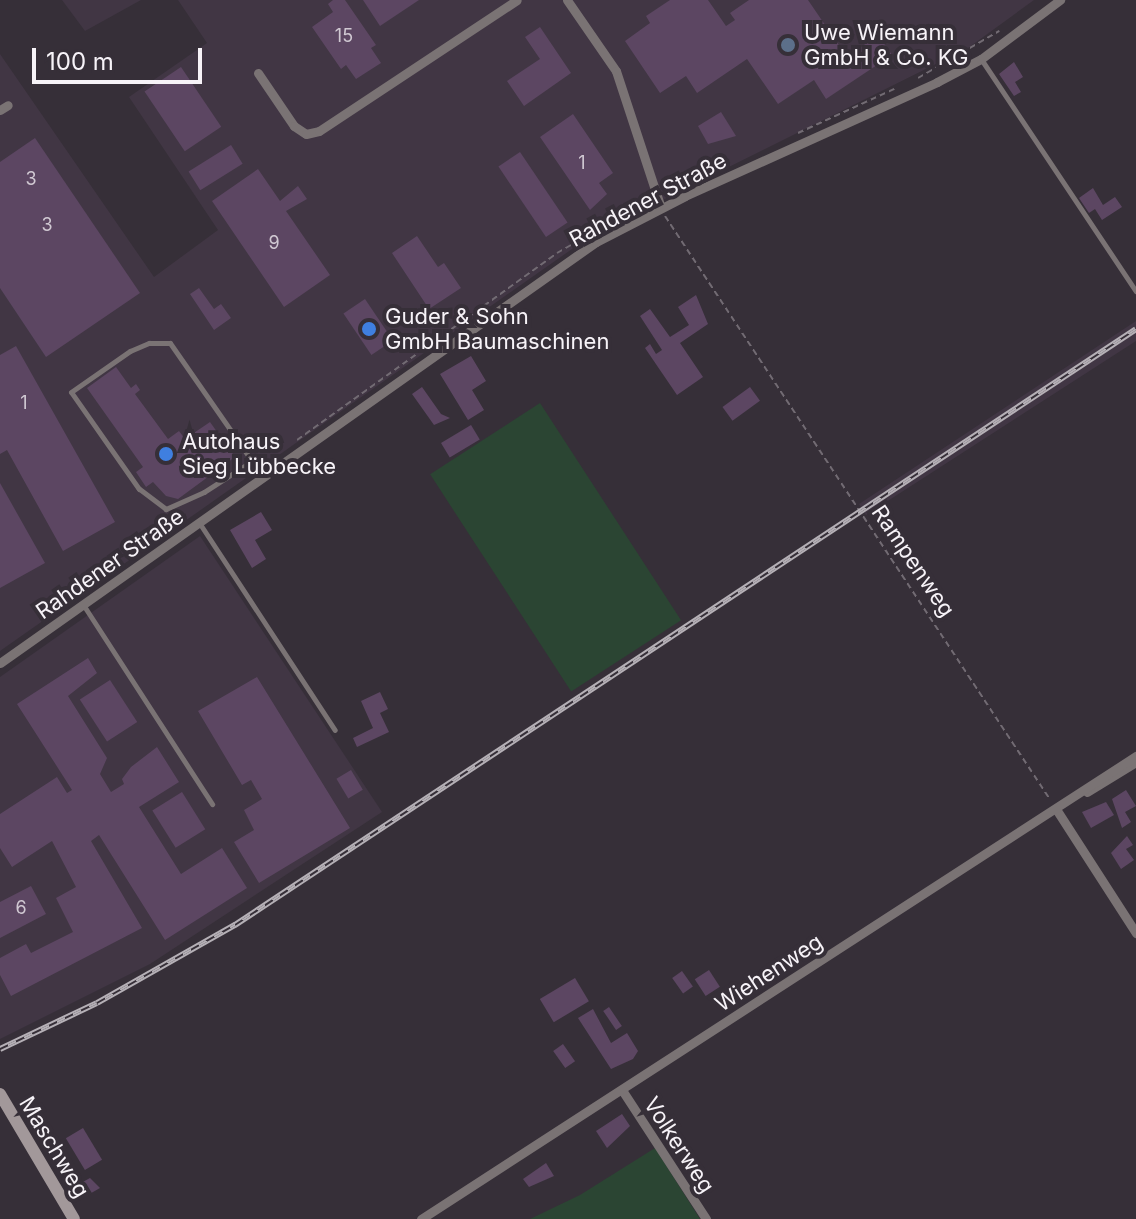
<!DOCTYPE html>
<meta charset="utf-8">
<style>
body{margin:0}
#map{position:relative;width:1136px;height:1219px;overflow:hidden;background:#362f38;font-family:Inter,sans-serif}
div>[style]{position:absolute}
.built>*{inset:0;background:#413644}
.green>*{inset:0;background:#2b4533;transform-origin:0 0}
.building>*{inset:0;background:#5c4662;transform-origin:0 0}
.path>*{height:2px;margin-top:-1px;transform-origin:0;background:repeating-linear-gradient(90deg,#726b73 0 6px,transparent 0 10px)}
.lane>*{height:5px;margin:-2.5px;padding:0 2.5px;transform-origin:2.5px;border-radius:2.5px;background:#7a7374}
.street>*{height:9px;margin:-4.5px;padding:0 4.5px;transform-origin:4.5px;border-radius:4.5px;background:#7a7374}
.secondary>*{height:12px;margin:-6px;padding:0 6px;transform-origin:6px;border-radius:6px;background:#a2989a}
.rail>*{height:6px;margin-top:-3px;transform-origin:0;background:repeating-linear-gradient(90deg,#362f38 0 9px,#b5b0b6 0 18px);box-sizing:border-box;border-block:2px solid #b5b0b6}
.dots>*{width:22px;height:22px;translate:-50% -50%;box-sizing:border-box;border:4px solid #362f38;border-radius:50%}
span{translate:-50% -50%;white-space:nowrap;text-align:center;line-height:1.15;-webkit-text-stroke:8px #362f38;paint-order:stroke}
.number-label{font-size:18px;color:#d0c8d2}
.number-label span{-webkit-text-stroke-width:0}
.poi-label{font-size:22px;color:#f7f3f8}
.left{translate:0 -50%;text-align:left}
.street-label{font-size:22px;color:#f7f3f8}
.scale{position:absolute;left:32px;top:48px;width:170px;height:36px;box-sizing:border-box;border:4px solid #f7f3f8;border-top:0;padding-left:10px;font-size:24px;line-height:28px;white-space:nowrap;color:#f7f3f8;-webkit-text-stroke:6px #362f38;paint-order:stroke}
</style>
<div id="map">
<div class="built">
<div style="clip-path:polygon(62px 0,141px 0,85px 31px)"></div>
<div style="clip-path:polygon(178px 0,1034px 0,968px 48px,592px 235px,0 651px,0 54px,154px 277px,218px 230px,129px 97px,207px 43px)"></div>
<div style="clip-path:polygon(1136px 321px,1136px 341px,866px 515px,859px 504px)"></div>
<div style="clip-path:polygon(200px 536px,382px 812px,150px 964px,0 1039px,0 677px)"></div>
</div>
<div class="green">
<div style="left:540px;top:403px;width:259px;height:131px;rotate:57deg"></div>
<div style="clip-path:polygon(655px 1148px,700px 1219px,530px 1219px,580px 1195px)"></div>
</div>
<div class="building">
<div style="clip-path:polygon(333px 0,345px 0,376px 45px,371px 48px,381px 63px,356px 79px,346px 65px,341px 69px,312px 27px,333px 12px,328px 4px)"></div>
<div style="clip-path:polygon(363px 0,419px 0,380px 26px)"></div>
<div style="clip-path:polygon(670px 0,708px 0,726px 26px,735px 20px,730px 13px,749px 0,808px 0,847px 57px,878px 35px,892px 55px,826px 99px,814px 80px,778px 104px,747px 59px,697px 93px,686px 76px,660px 93px,625px 41px,650px 23px,646px 16px)"></div>
<div style="clip-path:polygon(540px 27px,571px 73px,524px 106px,507px 81px,540px 59px,525px 37px)"></div>
<div style="clip-path:polygon(1014px 62px,1023px 77px,1015px 82px,1021px 92px,1014px 96px,999px 74px)"></div>
<div style="left:181px;top:67px;width:72px;height:44px;rotate:56deg"></div>
<div style="clip-path:polygon(721px 112px,736px 136px,708px 144px,698px 126px)"></div>
<div style="clip-path:polygon(573px 114px,613px 173px,599px 183px,607px 194px,590px 210px,540px 137px)"></div>
<div style="clip-path:polygon(35px 138px,140px 293px,46px 357px,0 288px,0 162px)"></div>
<div style="left:231px;top:145px;width:22px;height:50px;rotate:58deg"></div>
<div style="left:520px;top:152px;width:85px;height:26px;rotate:56deg"></div>
<div style="clip-path:polygon(258px 169px,280px 201px,298px 186px,307px 199px,286px 211px,330px 275px,284px 307px,212px 201px)"></div>
<div style="clip-path:polygon(1093px 188px,1103px 205px,1115px 197px,1122px 207px,1102px 220px,1095px 209px,1089px 213px,1079px 198px)"></div>
<div style="clip-path:polygon(417px 236px,438px 267px,444px 263px,461px 288px,429px 309px,392px 253px)"></div>
<div style="clip-path:polygon(199px 288px,214px 309px,221px 304px,231px 318px,214px 330px,190px 294px)"></div>
<div style="clip-path:polygon(696px 295px,708px 324px,680px 343px,703px 377px,677px 395px,645px 348px,650px 344px,656px 354px,662px 350px,640px 316px,650px 309px,670px 337px,689px 325px,678px 307px)"></div>
<div style="left:365px;top:299px;width:50px;height:26px;rotate:56deg"></div>
<div style="clip-path:polygon(16px 346px,115px 522px,63px 551px,7px 450px,0 454px,0 355px)"></div>
<div style="clip-path:polygon(471px 356px,486px 381px,472px 390px,484px 410px,468px 420px,440px 374px)"></div>
<div style="clip-path:polygon(116px 367px,131px 388px,136px 384px,140px 390px,135px 394px,168px 439px,179px 431px,185px 439px,210px 422px,235px 457px,178px 499px,166px 496px,153px 482px,146px 487px,136px 472px,143px 467px,87px 388px)"></div>
<div style="clip-path:polygon(422px 387px,441px 414px,450px 418px,434px 425px,412px 394px)"></div>
<div style="left:750px;top:387px;width:17px;height:34px;rotate:54deg"></div>
<div style="left:471px;top:425px;width:17px;height:35px;rotate:59deg"></div>
<div style="clip-path:polygon(0 483px,45px 563px,0 588px)"></div>
<div style="clip-path:polygon(261px 512px,272px 530px,255px 540px,266px 559px,252px 568px,230px 530px)"></div>
<div style="clip-path:polygon(88px 658px,97px 673px,68px 696px,107px 758px,100px 774px,111px 792px,124px 784px,122px 779px,131px 767px,157px 747px,179px 782px,139px 807px,181px 874px,222px 848px,247px 888px,165px 940px,99px 835px,91px 841px,142px 928px,11px 996px,0 975px,0 958px,26px 944px,31px 953px,73px 932px,56px 898px,76px 887px,52px 841px,12px 867px,0 848px,0 814px,57px 777px,67px 793px,72px 790px,17px 704px)"></div>
<div style="clip-path:polygon(257px 677px,350px 828px,259px 883px,234px 842px,254px 830px,244px 810px,262px 799px,251px 780px,242px 785px,198px 711px)"></div>
<div style="left:110px;top:680px;width:50px;height:36px;rotate:57deg"></div>
<div style="clip-path:polygon(380px 692px,388px 709px,380px 713px,389px 732px,357px 747px,353px 738px,373px 728px,361px 701px)"></div>
<div style="left:351px;top:770px;width:23px;height:17px;rotate:59deg"></div>
<div style="clip-path:polygon(1126px 790px,1136px 806px,1125px 812px,1131px 822px,1122px 828px,1112px 799px)"></div>
<div style="left:182px;top:792px;width:44px;height:35px;rotate:58deg"></div>
<div style="clip-path:polygon(1106px 802px,1114px 815px,1091px 828px,1082px 812px)"></div>
<div style="clip-path:polygon(1127px 836px,1133px 845px,1126px 849px,1134px 860px,1121px 869px,1111px 853px)"></div>
<div style="clip-path:polygon(31px 886px,46px 914px,0 938px,0 902px)"></div>
<div style="left:709px;top:970px;width:20px;height:17px;rotate:57deg"></div>
<div style="left:682px;top:971px;width:19px;height:12px;rotate:55deg"></div>
<div style="left:575px;top:978px;width:27px;height:41px;rotate:59deg"></div>
<div style="left:609px;top:1007px;width:23px;height:7px;rotate:56deg"></div>
<div style="clip-path:polygon(593px 1009px,611px 1043px,627px 1033px,638px 1051px,633px 1059px,611px 1069px,578px 1018px)"></div>
<div style="left:563px;top:1044px;width:21px;height:12px;rotate:55deg"></div>
<div style="clip-path:polygon(622px 1114px,630px 1126px,607px 1148px,596px 1131px)"></div>
<div style="left:83px;top:1128px;width:37px;height:20px;rotate:59deg"></div>
<div style="clip-path:polygon(546px 1163px,554px 1176px,529px 1187px,523px 1179px)"></div>
<div style="clip-path:polygon(90px 1178px,100px 1188px,79px 1200px,72px 1188px)"></div>
</div>
<div class="path">
<div style="left:918px;top:78px;width:94px;rotate:-30.1deg"></div>
<div style="left:798px;top:133px;width:106px;rotate:-24.6deg"></div>
<div style="left:665px;top:216px;width:697px;rotate:56.58deg"></div>
<div style="left:297px;top:440px;width:320px;rotate:-35.7deg"></div>
<div style="left:557px;top:253px;width:105px;rotate:-29.7deg"></div>
</div>
<div class="lane">
<div style="left:981px;top:59px;width:279px;rotate:56.3deg"></div>
<div style="left:252px;top:461px;width:57px;rotate:147.1deg"></div>
<div style="left:204px;top:492px;width:42px;rotate:155.9deg"></div>
<div style="left:166px;top:509px;width:34px;rotate:-143deg"></div>
<div style="left:139px;top:489px;width:118px;rotate:-125deg"></div>
<div style="left:71px;top:392px;width:72px;rotate:-34.8deg"></div>
<div style="left:130px;top:351px;width:21px;rotate:-23deg"></div>
<div style="left:149px;top:343px;width:21px"></div>
<div style="left:170px;top:343px;width:163px;rotate:55.2deg"></div>
<div style="left:200px;top:524px;width:246px;rotate:56.8deg"></div>
<div style="left:84px;top:606px;width:236px;rotate:57.1deg"></div>
</div>
<div class="street">
<div style="left:567px;top:0;width:86px;rotate:55.4deg"></div>
<div style="left:616px;top:71px;width:144px;rotate:71.8deg"></div>
<div style="left:258px;top:73px;width:64px;rotate:55.8deg"></div>
<div style="left:294px;top:126px;width:14px;rotate:34deg"></div>
<div style="left:306px;top:134px;width:13px;rotate:-13deg"></div>
<div style="left:319px;top:131px;width:237px;rotate:-33.5deg"></div>
<div style="left:0;top:110px;width:9px;rotate:-32deg"></div>
<div style="left:0;top:663px;width:730px;rotate:-35.24deg"></div>
<div style="left:596px;top:242px;width:100px;rotate:-27.3deg"></div>
<div style="left:685px;top:196px;width:277px;rotate:-24.3deg"></div>
<div style="left:937px;top:82px;width:50px;rotate:-27.6deg"></div>
<div style="left:981px;top:59px;width:99px;rotate:-36.8deg"></div>
<div style="left:1087px;top:792px;width:57px;rotate:-31.5deg"></div>
<div style="left:1056px;top:809px;width:148px;rotate:57.2deg"></div>
<div style="left:622px;top:1090px;width:154px;rotate:56.9deg"></div>
<div style="left:421px;top:1219px;width:852px;rotate:-32.93deg"></div>
</div>
<div class="secondary">
<div style="left:0;top:1094px;width:145px;rotate:59.4deg"></div>
</div>
<div class="rail">
<div style="left:0;top:1049px;width:107px;rotate:-25.4deg"></div>
<div style="left:97px;top:1003px;width:159px;rotate:-29.5deg"></div>
<div style="left:235px;top:925px;width:1080px;rotate:-33.48deg"></div>
</div>
<div class="dots">
<div style="left:788px;top:45px;background:#5c6f8a"></div>
<div style="left:369px;top:329px;background:#3f7fe0"></div>
<div style="left:166px;top:454px;background:#3f7fe0"></div>
</div>
<div class="number-label">
<span style="left:344px;top:36px">15</span>
<span style="left:582px;top:163px">1</span>
<span style="left:31px;top:179px">3</span>
<span style="left:47px;top:225px">3</span>
<span style="left:274px;top:243px">9</span>
<span style="left:24px;top:403px">1</span>
<span style="left:21px;top:908px">6</span>
</div>
<div class="poi-label">
<span class="left" style="left:804px;top:45px">Uwe Wiemann<br>GmbH &amp; Co. KG</span>
<span class="left" style="left:385px;top:329px">Guder &amp; Sohn<br>GmbH Baumaschinen</span>
<span class="left" style="left:182px;top:454px">Autohaus<br>Sieg Lübbecke</span>
</div>
<div class="street-label">
<span style="left:648px;top:200px;rotate:-28deg">Rahdener Straße</span>
<span style="left:913px;top:561px;rotate:56deg">Rampenweg</span>
<span style="left:110px;top:564px;rotate:-35deg">Rahdener Straße</span>
<span style="left:769px;top:973px;rotate:-33deg">Wiehenweg</span>
<span style="left:679px;top:1145px;rotate:57deg">Volkerweg</span>
<span style="left:54px;top:1147px;rotate:59deg">Maschweg</span>
</div>
<div class="scale">100 m</div>
</div>
